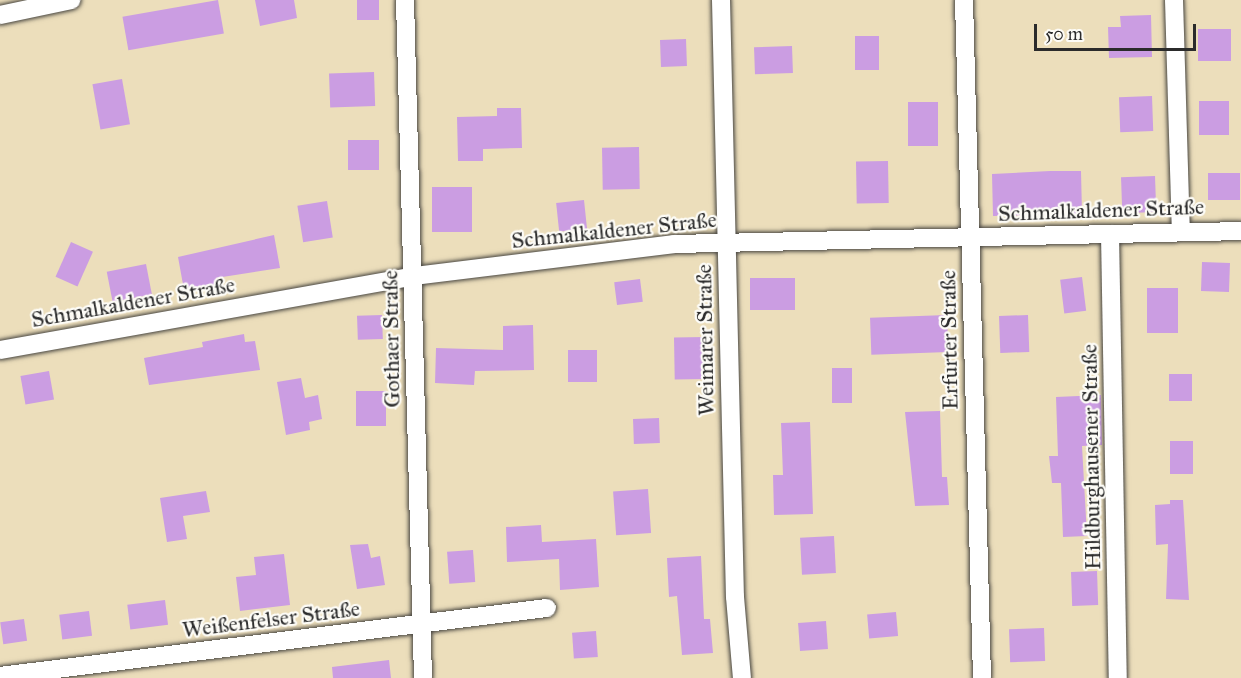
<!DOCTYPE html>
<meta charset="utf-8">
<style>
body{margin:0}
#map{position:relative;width:1241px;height:678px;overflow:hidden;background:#ecdebb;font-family:"IM FELL Great Primer",serif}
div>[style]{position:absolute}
.building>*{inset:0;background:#cb9de2;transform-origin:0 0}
.roads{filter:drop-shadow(0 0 2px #484641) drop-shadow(0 0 2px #484641)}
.street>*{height:18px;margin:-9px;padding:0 9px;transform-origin:9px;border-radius:9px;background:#fff}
span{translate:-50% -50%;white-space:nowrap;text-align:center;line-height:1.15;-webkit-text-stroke:4.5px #fdfcf7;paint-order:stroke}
.street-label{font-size:22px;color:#2b2b2b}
.scale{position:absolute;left:1034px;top:24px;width:162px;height:27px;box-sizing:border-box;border:3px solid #2b2b2b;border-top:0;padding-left:8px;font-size:18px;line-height:21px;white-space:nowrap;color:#2b2b2b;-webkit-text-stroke:4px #fdfcf7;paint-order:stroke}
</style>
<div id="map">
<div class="building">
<div style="left:218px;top:0;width:34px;height:97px;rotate:80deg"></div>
<div style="clip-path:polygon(255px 0,294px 0,297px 18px,260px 26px)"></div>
<div style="left:357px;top:0;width:22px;height:20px"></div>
<div style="clip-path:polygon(1151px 15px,1152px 57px,1109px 58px,1108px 27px,1121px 27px,1120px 16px)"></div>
<div style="left:1198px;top:29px;width:33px;height:32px"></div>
<div style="left:855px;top:36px;width:24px;height:34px"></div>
<div style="left:686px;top:39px;width:27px;height:26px;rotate:88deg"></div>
<div style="left:792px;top:46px;width:27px;height:38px;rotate:88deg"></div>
<div style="left:374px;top:72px;width:34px;height:45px;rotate:88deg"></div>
<div style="left:122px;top:79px;width:46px;height:30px;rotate:80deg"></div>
<div style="left:1152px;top:96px;width:35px;height:33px;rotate:88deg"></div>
<div style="left:1199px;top:101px;width:30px;height:34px"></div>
<div style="left:908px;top:102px;width:30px;height:44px"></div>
<div style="clip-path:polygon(497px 108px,521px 108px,522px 148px,483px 149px,483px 161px,458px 161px,457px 117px,497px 116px)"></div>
<div style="left:348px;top:140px;width:31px;height:30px"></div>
<div style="left:639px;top:147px;width:42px;height:37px;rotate:89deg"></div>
<div style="left:888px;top:161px;width:42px;height:32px;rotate:89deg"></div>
<div style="clip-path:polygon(1050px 171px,1081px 171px,1082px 214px,993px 216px,992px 174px)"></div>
<div style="left:1240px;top:173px;width:27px;height:32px;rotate:90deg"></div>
<div style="left:1155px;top:176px;width:36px;height:34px;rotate:88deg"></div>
<div style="left:432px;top:187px;width:40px;height:45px"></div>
<div style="left:584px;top:200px;width:29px;height:28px;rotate:84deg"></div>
<div style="left:327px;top:201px;width:37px;height:30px;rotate:81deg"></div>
<div style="clip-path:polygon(274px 235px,280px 268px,216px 278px,217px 284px,184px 290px,178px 257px)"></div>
<div style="left:71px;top:242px;width:24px;height:38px;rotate:24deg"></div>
<div style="left:1202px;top:262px;width:28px;height:29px;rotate:2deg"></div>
<div style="left:146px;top:264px;width:31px;height:40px;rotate:79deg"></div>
<div style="left:1082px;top:277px;width:34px;height:22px;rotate:83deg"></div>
<div style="left:795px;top:278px;width:32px;height:45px;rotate:90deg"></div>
<div style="left:640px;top:279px;width:23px;height:26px;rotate:83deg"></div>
<div style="left:1147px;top:288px;width:31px;height:45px"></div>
<div style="left:382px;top:315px;width:24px;height:25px;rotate:88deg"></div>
<div style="left:947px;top:315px;width:37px;height:77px;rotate:88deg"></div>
<div style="left:1028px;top:315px;width:37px;height:29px;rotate:88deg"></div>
<div style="clip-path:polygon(533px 325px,534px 370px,475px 371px,474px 385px,435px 383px,436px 348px,503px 350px,503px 326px)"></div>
<div style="clip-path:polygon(244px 334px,245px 342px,255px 341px,260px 370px,149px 385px,144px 358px,203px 347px,202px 342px)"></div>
<div style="left:705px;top:337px;width:42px;height:31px;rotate:89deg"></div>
<div style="left:597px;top:350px;width:32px;height:29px;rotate:90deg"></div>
<div style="left:832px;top:368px;width:20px;height:35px"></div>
<div style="left:49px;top:371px;width:29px;height:29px;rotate:80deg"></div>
<div style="left:1169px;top:374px;width:23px;height:27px"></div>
<div style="clip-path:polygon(301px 378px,305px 398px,318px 395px,322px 419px,309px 422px,310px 430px,286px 435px,277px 382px)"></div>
<div style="left:356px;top:391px;width:30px;height:35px"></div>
<div style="clip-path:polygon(1101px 395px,1102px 445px,1082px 446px,1087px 536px,1063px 537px,1061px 483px,1052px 483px,1049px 456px,1058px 456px,1056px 397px)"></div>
<div style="clip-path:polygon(940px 411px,942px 477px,947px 477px,949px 505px,915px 506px,905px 412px)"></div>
<div style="left:659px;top:418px;width:25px;height:26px;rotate:88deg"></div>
<div style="clip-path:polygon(810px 422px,813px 514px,774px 515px,773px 475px,783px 475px,781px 423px)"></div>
<div style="left:1170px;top:441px;width:23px;height:33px"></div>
<div style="left:648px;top:489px;width:44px;height:35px;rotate:86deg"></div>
<div style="clip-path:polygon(206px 491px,210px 512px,183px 516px,187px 539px,167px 542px,160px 498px)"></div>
<div style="clip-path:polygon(1170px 500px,1183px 500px,1189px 600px,1166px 599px,1168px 544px,1156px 545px,1155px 505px,1170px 504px)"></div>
<div style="clip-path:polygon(541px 525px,542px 542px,596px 539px,599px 587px,560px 590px,559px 559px,507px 562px,506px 527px)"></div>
<div style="left:834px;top:536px;width:37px;height:34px;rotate:87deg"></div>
<div style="clip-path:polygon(368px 544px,371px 558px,380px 556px,385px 585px,357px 589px,350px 545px)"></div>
<div style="left:473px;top:550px;width:32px;height:26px;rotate:86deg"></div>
<div style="clip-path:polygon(284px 554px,290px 605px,240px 611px,236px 577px,256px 575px,254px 557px)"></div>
<div style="clip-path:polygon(701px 556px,704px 619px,710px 619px,713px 653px,682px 655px,677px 596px,669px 597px,667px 558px)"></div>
<div style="left:1097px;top:571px;width:34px;height:26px;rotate:88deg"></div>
<div style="left:165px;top:600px;width:25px;height:38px;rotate:83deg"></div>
<div style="left:89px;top:611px;width:25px;height:30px;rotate:83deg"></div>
<div style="left:896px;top:612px;width:24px;height:29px;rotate:85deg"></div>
<div style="left:24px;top:619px;width:22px;height:24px;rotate:82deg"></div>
<div style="left:826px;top:621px;width:28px;height:28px;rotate:86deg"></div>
<div style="left:1044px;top:628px;width:33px;height:35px;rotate:88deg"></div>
<div style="left:596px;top:631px;width:26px;height:24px;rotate:86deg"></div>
<div style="clip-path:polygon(389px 660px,391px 678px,333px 678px,332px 667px)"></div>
</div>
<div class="roads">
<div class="street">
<div style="left:405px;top:0;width:678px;rotate:88.48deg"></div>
<div style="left:721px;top:0;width:597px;rotate:88.66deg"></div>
<div style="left:735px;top:597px;width:81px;rotate:85.1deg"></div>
<div style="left:964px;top:0;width:678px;rotate:88.48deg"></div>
<div style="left:1174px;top:0;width:232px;rotate:88.3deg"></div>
<div style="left:0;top:15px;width:73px;rotate:-11.9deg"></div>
<div style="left:1110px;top:234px;width:444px;rotate:89deg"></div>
<div style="left:0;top:350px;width:421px;rotate:-10.1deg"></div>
<div style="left:414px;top:276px;width:262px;rotate:-7deg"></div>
<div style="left:674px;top:244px;width:567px;rotate:-1.31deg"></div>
<div style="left:0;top:676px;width:551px;rotate:-7.09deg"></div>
</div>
</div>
<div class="street-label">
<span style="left:1101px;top:210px;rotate:-2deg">Schmalkaldener Straße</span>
<span style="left:614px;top:230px;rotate:-6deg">Schmalkaldener Straße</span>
<span style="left:133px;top:302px;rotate:-10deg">Schmalkaldener Straße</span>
<span style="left:391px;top:339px;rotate:-91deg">Gothaer Straße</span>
<span style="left:705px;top:340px;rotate:-91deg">Weimarer Straße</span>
<span style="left:949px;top:340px;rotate:-91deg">Erfurter Straße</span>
<span style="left:1091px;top:457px;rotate:-91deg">Hildburghausener Straße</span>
<span style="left:271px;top:619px;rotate:-7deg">Weißenfelser Straße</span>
</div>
<div class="scale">50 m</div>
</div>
